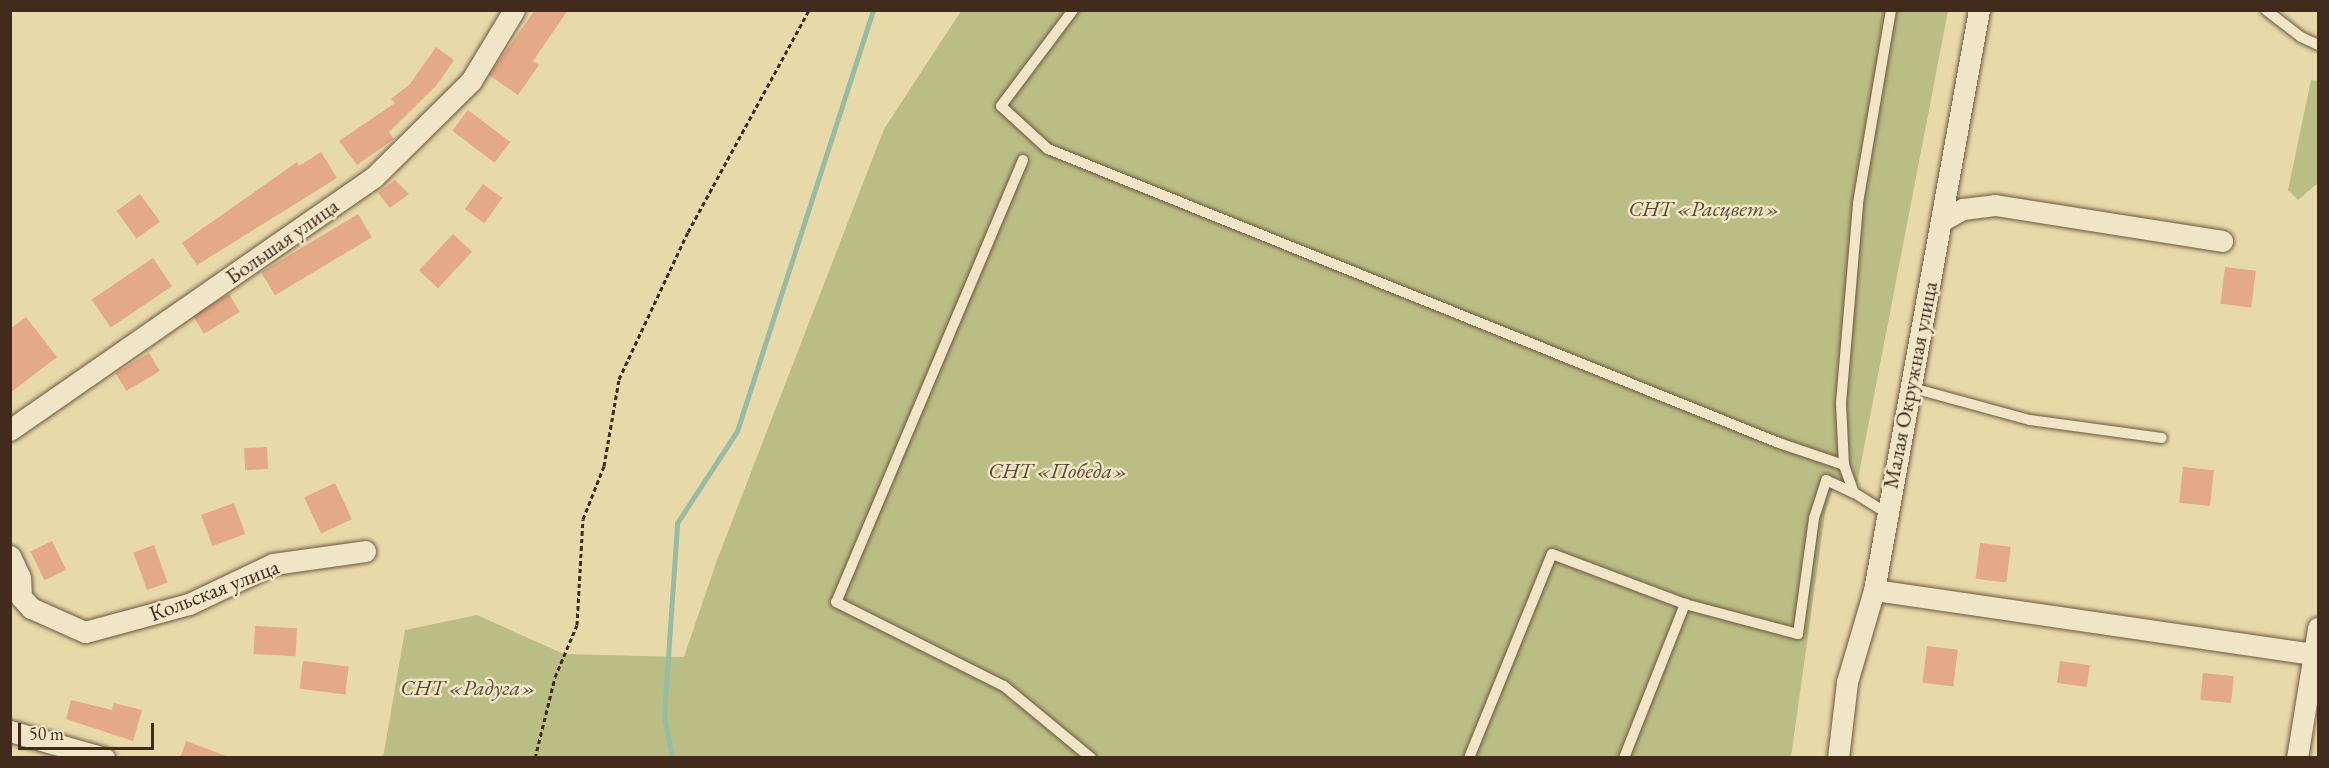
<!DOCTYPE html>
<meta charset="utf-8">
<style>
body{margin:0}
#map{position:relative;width:2329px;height:768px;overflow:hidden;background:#e8d9a9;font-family:"EB Garamond",serif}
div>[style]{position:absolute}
.green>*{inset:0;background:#bbbe84}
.stream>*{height:5px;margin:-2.5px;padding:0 2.5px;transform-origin:2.5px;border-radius:2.5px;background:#98bba3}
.building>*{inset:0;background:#e4a986;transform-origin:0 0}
.path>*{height:3px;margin-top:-1.5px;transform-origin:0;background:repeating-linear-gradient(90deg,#422a1d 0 4.5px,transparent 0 7.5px)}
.roads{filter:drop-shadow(0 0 2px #6c5640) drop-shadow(0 0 2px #6c5640)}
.lane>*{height:10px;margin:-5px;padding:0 5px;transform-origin:5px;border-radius:5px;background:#f0e6c7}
.street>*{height:21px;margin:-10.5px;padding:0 10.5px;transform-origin:10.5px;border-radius:10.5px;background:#f0e6c7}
span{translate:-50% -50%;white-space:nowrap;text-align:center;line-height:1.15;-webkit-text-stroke:5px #f0e6c7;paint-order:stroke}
.park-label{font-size:22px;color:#5a4832;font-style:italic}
.street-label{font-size:22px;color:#422a1d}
.frame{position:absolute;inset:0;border:12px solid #422a1d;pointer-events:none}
.scale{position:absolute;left:18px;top:723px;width:136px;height:27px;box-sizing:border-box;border:3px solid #422a1d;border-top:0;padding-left:8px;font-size:18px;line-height:21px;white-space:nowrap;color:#422a1d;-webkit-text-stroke:4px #f0e6c7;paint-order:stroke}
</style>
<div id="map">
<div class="green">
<div style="clip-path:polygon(961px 11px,1948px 11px,1857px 484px,1836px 478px,1825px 514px,1791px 757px,383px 758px,405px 630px,477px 615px,564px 654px,684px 657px,717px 560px,884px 129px)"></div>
<div style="clip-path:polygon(2311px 80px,2318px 81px,2318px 183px,2298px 200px,2288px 190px)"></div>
</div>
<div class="stream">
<div style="left:672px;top:758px;width:43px;rotate:-100.8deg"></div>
<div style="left:664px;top:716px;width:193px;rotate:-86.1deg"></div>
<div style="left:677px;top:523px;width:110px;rotate:-56.9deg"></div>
<div style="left:737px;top:431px;width:442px;rotate:-72.1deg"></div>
</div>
<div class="building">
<div style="clip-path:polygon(535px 10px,568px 10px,533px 61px,539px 65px,518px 95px,489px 75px)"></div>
<div style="clip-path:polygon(436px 47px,454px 60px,436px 86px,389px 132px,394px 139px,357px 165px,339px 141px,395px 103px,391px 99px,410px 84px)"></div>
<div style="left:468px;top:110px;width:53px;height:26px;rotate:37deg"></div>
<div style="clip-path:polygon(321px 152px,337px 178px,197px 265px,182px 243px,297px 162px,299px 166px)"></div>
<div style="clip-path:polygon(395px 180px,409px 194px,390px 208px,378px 193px)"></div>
<div style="left:483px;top:184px;width:24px;height:31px;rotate:36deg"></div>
<div style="left:140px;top:194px;width:34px;height:29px;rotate:54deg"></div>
<div style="left:358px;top:214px;width:27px;height:113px;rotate:59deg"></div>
<div style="left:453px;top:234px;width:26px;height:50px;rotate:43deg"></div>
<div style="left:153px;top:258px;width:34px;height:74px;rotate:56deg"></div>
<div style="left:2225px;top:267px;width:31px;height:37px;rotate:7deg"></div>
<div style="left:229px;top:294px;width:21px;height:42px;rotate:59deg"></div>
<div style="clip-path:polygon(26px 317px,57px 357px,10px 393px,10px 329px)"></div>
<div style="left:149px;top:353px;width:21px;height:39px;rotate:59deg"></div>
<div style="left:267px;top:447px;width:22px;height:23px;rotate:87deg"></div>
<div style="left:2183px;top:467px;width:31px;height:36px;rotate:6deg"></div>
<div style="left:335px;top:483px;width:40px;height:34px;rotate:65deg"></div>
<div style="left:234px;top:503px;width:33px;height:35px;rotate:70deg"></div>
<div style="left:52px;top:541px;width:32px;height:24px;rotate:64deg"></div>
<div style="left:1980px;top:543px;width:31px;height:36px;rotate:7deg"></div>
<div style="left:154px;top:545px;width:40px;height:22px;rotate:70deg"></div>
<div style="left:255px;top:626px;width:42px;height:28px;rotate:3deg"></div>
<div style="left:1927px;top:646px;width:31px;height:37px;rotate:7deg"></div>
<div style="left:303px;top:661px;width:46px;height:28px;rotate:7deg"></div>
<div style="left:2060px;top:661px;width:30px;height:22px;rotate:8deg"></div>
<div style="left:2203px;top:673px;width:31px;height:27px;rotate:6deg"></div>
<div style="clip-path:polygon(71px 700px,112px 710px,114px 703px,142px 710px,133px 741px,66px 719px)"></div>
<div style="clip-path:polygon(186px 741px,226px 756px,226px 758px,180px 758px)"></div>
</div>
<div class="path">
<div style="left:535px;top:758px;width:83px;rotate:-76.1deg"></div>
<div style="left:555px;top:677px;width:56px;rotate:-67.1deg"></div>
<div style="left:577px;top:625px;width:106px;rotate:-86.8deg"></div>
<div style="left:583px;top:519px;width:57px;rotate:-68.4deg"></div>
<div style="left:604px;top:466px;width:88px;rotate:-80.2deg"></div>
<div style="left:619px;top:379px;width:162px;rotate:-64.9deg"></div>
<div style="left:688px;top:232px;width:253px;rotate:-61.4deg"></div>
</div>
<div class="roads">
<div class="lane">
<div style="left:1073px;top:10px;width:120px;rotate:126.9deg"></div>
<div style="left:1001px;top:106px;width:64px;rotate:42.5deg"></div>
<div style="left:1048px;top:149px;width:788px;rotate:21.91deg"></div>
<div style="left:1779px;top:443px;width:69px;rotate:18.7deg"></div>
<div style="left:2266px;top:10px;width:44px;rotate:37.6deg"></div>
<div style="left:2301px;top:37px;width:19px;rotate:25deg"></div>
<div style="left:1023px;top:160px;width:480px;rotate:112.9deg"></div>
<div style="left:836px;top:602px;width:188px;rotate:26.6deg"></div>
<div style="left:1004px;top:686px;width:113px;rotate:39.6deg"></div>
<div style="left:1909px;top:387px;width:125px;rotate:15.3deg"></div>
<div style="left:2030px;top:420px;width:133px;rotate:7.8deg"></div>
<div style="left:1885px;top:512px;width:36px;rotate:-148deg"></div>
<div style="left:1854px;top:493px;width:30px;rotate:-110deg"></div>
<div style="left:1844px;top:465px;width:62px;rotate:-92.8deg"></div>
<div style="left:1841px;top:403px;width:201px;rotate:-85.1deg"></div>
<div style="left:1858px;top:203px;width:196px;rotate:-80.3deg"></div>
<div style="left:1469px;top:758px;width:220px;rotate:-67.9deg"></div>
<div style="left:1552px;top:554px;width:142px;rotate:20.6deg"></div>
<div style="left:1685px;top:604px;width:117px;rotate:14.9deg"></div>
<div style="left:1798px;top:634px;width:117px;rotate:-82.1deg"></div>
<div style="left:1814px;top:518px;width:40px;rotate:-72deg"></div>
<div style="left:1826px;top:480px;width:31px;rotate:25deg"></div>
<div style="left:1624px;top:758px;width:166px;rotate:-68.4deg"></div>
</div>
<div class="street">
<div style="left:1941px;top:221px;width:25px;rotate:-29deg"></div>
<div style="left:1963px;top:209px;width:32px;rotate:-7deg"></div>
<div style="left:1995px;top:205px;width:230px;rotate:9deg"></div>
<div style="left:10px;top:430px;width:443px;rotate:-34.8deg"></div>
<div style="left:374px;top:177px;width:136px;rotate:-44.7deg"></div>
<div style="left:471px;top:81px;width:83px;rotate:-58.8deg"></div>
<div style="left:10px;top:556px;width:23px;rotate:65deg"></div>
<div style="left:20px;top:577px;width:20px;rotate:87deg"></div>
<div style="left:21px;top:597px;width:15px;rotate:48deg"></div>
<div style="left:31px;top:608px;width:59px;rotate:24deg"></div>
<div style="left:85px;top:632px;width:108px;rotate:-15.1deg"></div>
<div style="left:189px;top:604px;width:93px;rotate:-25.5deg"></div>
<div style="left:273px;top:564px;width:93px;rotate:-8deg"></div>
<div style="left:1874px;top:590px;width:445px;rotate:8.3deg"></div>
<div style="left:10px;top:731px;width:98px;rotate:16deg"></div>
<div style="left:1838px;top:758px;width:77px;rotate:-83.2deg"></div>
<div style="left:1847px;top:682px;width:96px;rotate:-73.6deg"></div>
<div style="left:1874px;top:590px;width:589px;rotate:-79.74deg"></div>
<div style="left:2297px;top:758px;width:132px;rotate:-80.8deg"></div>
</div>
</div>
<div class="park-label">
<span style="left:1704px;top:209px">СНТ «Расцвет»</span>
<span style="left:1058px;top:471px">СНТ «Победа»</span>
<span style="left:468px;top:688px">СНТ «Радуга»</span>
</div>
<div class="street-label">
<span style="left:282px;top:241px;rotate:-35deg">Большая улица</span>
<span style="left:1910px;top:385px;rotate:-79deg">Малая Окружная улица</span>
<span style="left:214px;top:590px;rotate:-21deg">Кольская улица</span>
</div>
<div class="frame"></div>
<div class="scale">50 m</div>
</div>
